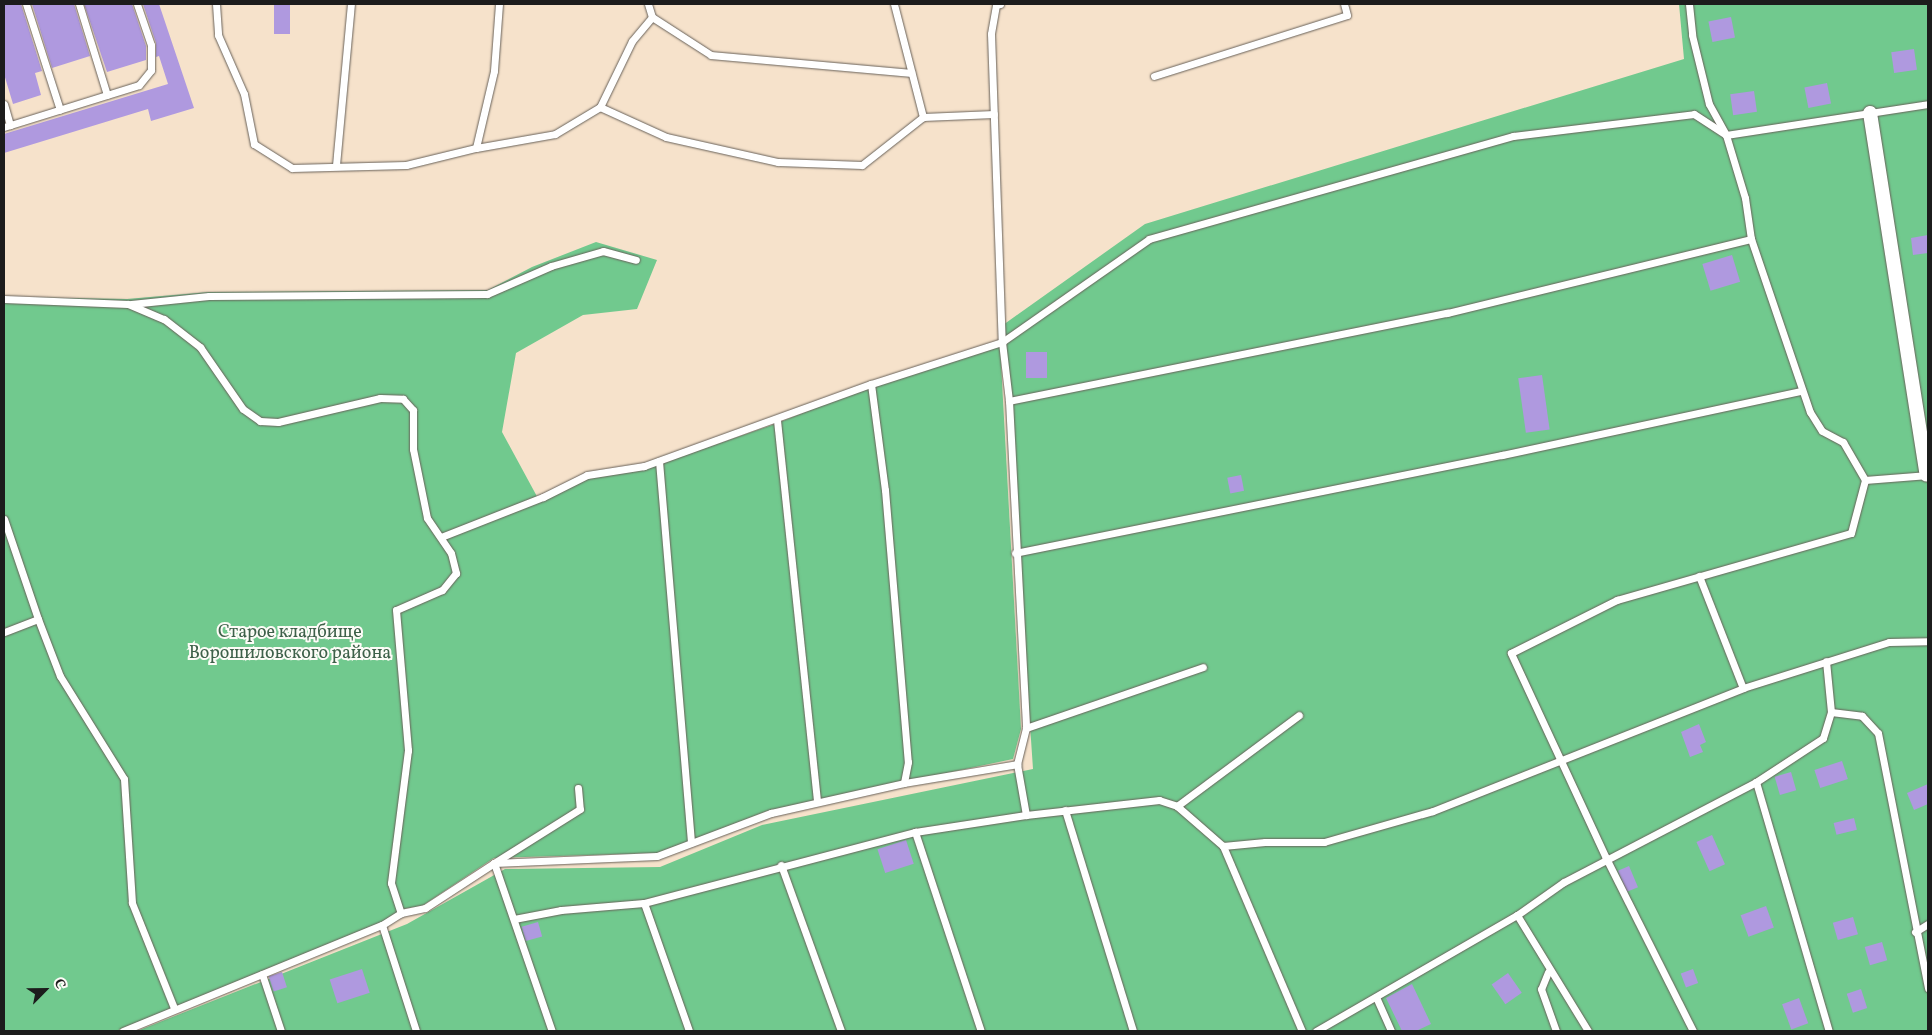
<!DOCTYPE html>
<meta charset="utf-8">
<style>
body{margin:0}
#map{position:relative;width:1932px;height:1035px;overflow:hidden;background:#f6e2cb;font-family:Vollkorn,serif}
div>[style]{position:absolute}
.green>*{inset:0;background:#71c98e}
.building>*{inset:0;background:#af99df;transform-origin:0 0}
.roads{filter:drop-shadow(0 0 1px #686159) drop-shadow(0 0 1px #686159)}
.service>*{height:7px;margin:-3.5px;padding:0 3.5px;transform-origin:3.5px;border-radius:3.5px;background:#fff}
.minor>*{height:14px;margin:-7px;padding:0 7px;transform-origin:7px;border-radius:7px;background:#fff}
span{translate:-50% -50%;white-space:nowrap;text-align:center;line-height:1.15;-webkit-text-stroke:4px #fdfcf7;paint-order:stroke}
.park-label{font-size:18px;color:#3e614a}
.frame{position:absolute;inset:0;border:5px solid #1c1c1c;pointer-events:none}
.north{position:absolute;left:20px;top:965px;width:50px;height:50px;-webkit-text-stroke:4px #fdfcf7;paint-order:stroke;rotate:67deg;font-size:14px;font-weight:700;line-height:20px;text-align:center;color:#1c1c1c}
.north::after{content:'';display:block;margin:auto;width:18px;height:22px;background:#1c1c1c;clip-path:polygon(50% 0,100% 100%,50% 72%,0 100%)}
</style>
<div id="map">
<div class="green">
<div style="clip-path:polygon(1679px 4px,1928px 4px,1928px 1031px,137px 1031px,407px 924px,505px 869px,660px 867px,762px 825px,1033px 769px,1003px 325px,1145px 224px,1684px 59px)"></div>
<div style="clip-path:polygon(596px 242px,657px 260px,637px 309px,583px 315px,516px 353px,502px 432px,540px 502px,588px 479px,642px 470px,775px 424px,868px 387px,1000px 345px,1021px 729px,1013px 759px,767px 811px,660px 853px,494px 858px,422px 906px,403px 909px,382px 922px,116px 1031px,4px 1031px,4px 297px,127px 299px,209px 292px,488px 290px,532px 267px)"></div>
</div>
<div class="building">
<div style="clip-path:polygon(4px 4px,21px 4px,42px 71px,35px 73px,41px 95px,13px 104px,4px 74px)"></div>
<div style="clip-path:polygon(32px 4px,74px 4px,90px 56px,52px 68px)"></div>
<div style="clip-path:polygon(84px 4px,132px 4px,146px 46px,146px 60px,107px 72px)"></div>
<div style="clip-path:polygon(143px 4px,159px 4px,194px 108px,151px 121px,148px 109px,4px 153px,4px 134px,168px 84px,159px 56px,156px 57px,156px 43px)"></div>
<div style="left:274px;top:4px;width:16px;height:30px"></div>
<div style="left:1731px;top:17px;width:21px;height:23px;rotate:79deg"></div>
<div style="left:1914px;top:49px;width:21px;height:23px;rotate:82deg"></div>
<div style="left:1827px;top:83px;width:21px;height:23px;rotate:79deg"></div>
<div style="left:1754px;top:91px;width:21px;height:24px;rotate:82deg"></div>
<div style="clip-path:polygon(1928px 235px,1928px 253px,1913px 255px,1911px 238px)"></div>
<div style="left:1732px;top:255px;width:28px;height:31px;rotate:73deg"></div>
<div style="left:1026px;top:352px;width:21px;height:26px"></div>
<div style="left:1542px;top:375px;width:55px;height:24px;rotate:82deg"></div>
<div style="left:1241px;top:475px;width:16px;height:14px;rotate:79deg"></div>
<div style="clip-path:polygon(1699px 724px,1706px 742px,1700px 745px,1703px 752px,1690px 757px,1681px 732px)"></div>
<div style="left:1842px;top:761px;width:19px;height:29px;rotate:72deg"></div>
<div style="left:1791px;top:772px;width:19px;height:17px;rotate:74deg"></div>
<div style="clip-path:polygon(1928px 784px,1928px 804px,1914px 810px,1907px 793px)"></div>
<div style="left:1854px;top:818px;width:12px;height:21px;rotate:76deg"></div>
<div style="left:1712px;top:835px;width:32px;height:17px;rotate:66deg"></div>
<div style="left:906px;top:840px;width:25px;height:30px;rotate:72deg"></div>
<div style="left:1629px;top:866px;width:23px;height:12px;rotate:67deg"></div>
<div style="left:1766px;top:906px;width:23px;height:27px;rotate:70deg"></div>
<div style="left:1853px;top:917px;width:18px;height:21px;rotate:74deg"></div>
<div style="left:538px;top:922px;width:15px;height:17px;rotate:74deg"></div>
<div style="left:1882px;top:942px;width:19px;height:18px;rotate:74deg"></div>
<div style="left:362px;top:969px;width:25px;height:34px;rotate:72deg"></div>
<div style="left:1693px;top:969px;width:15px;height:13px;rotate:70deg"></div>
<div style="left:282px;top:972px;width:16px;height:14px;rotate:72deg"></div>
<div style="left:1508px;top:973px;width:24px;height:20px;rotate:55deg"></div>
<div style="clip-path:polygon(1412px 984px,1431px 1024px,1416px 1031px,1402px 1031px,1386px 998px)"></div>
<div style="left:1861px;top:989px;width:20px;height:15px;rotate:72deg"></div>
<div style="left:1799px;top:998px;width:27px;height:18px;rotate:70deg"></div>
</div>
<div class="roads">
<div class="service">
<div style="left:26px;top:4px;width:111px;rotate:72.2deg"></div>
<div style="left:79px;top:4px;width:95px;rotate:72.9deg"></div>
<div style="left:216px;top:4px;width:31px;rotate:86deg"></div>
<div style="left:218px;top:35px;width:64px;rotate:66.2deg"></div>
<div style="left:244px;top:94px;width:51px;rotate:78.7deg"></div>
<div style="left:254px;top:144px;width:45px;rotate:32.3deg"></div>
<div style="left:292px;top:168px;width:114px;rotate:-1.5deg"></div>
<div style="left:406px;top:165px;width:72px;rotate:-13.7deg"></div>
<div style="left:499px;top:4px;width:67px;rotate:94.3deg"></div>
<div style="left:494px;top:71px;width:79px;rotate:103.2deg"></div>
<div style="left:476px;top:148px;width:80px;rotate:-10deg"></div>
<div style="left:555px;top:134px;width:52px;rotate:-31deg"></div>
<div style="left:600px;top:107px;width:73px;rotate:-64.1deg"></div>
<div style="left:632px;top:41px;width:31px;rotate:-50deg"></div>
<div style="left:648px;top:4px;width:14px;rotate:73deg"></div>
<div style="left:652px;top:17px;width:70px;rotate:32.8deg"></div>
<div style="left:711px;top:55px;width:201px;rotate:5.1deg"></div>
<div style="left:894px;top:4px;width:117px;rotate:75.6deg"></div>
<div style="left:923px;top:117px;width:71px;rotate:-2.4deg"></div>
<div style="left:1000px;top:4px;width:4px;rotate:166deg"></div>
<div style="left:996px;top:5px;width:29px;rotate:100deg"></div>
<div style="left:991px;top:34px;width:308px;rotate:88deg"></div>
<div style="left:1002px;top:342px;width:59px;rotate:83.2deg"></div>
<div style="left:1009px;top:401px;width:327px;rotate:87deg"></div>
<div style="left:1026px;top:728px;width:37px;rotate:104deg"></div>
<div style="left:1017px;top:764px;width:52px;rotate:80deg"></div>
<div style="left:1689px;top:4px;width:31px;rotate:84deg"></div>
<div style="left:1692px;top:35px;width:71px;rotate:76.2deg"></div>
<div style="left:1709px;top:104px;width:35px;rotate:61deg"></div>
<div style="left:1726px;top:135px;width:66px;rotate:73.2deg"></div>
<div style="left:1745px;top:198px;width:41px;rotate:81.7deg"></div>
<div style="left:1751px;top:239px;width:183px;rotate:71.2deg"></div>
<div style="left:1810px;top:412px;width:22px;rotate:58deg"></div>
<div style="left:1822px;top:431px;width:24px;rotate:28deg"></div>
<div style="left:1843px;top:442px;width:44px;rotate:59.9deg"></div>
<div style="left:1865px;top:480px;width:63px;rotate:-4.5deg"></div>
<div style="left:1154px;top:76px;width:202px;rotate:-17.5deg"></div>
<div style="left:1347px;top:15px;width:11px;rotate:-105deg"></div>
<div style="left:4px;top:104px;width:22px;rotate:74deg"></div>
<div style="left:600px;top:107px;width:72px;rotate:24.4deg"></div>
<div style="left:666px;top:137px;width:115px;rotate:12.6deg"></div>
<div style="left:778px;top:162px;width:84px;rotate:2deg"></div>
<div style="left:862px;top:165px;width:78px;rotate:-38.2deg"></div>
<div style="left:4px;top:127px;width:141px;rotate:-17.3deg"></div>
<div style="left:139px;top:85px;width:19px;rotate:-51deg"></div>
<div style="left:151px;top:70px;width:25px;rotate:-90deg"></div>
<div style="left:151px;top:45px;width:43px;rotate:-108.9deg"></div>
<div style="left:336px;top:165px;width:162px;rotate:-84.7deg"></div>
<div style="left:4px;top:299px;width:124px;rotate:2.3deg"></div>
<div style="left:128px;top:304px;width:39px;rotate:23deg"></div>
<div style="left:164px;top:319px;width:46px;rotate:37.9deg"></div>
<div style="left:200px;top:347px;width:75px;rotate:55.3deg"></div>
<div style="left:243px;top:409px;width:21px;rotate:35deg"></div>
<div style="left:260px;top:421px;width:18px;rotate:3deg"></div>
<div style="left:278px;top:422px;width:105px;rotate:-13.2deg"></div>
<div style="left:380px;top:398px;width:23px;rotate:2deg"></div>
<div style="left:403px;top:399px;width:15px;rotate:48deg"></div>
<div style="left:413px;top:410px;width:39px;rotate:90deg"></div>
<div style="left:413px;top:449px;width:70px;rotate:78.5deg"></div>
<div style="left:427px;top:518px;width:42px;rotate:55.6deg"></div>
<div style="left:451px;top:553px;width:21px;rotate:76deg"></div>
<div style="left:456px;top:573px;width:22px;rotate:129deg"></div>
<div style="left:442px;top:590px;width:50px;rotate:156.5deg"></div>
<div style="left:396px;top:610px;width:141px;rotate:85.1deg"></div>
<div style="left:408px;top:750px;width:134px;rotate:97.3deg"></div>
<div style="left:391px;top:883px;width:32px;rotate:72deg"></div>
<div style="left:131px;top:304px;width:78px;rotate:-5.9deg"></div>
<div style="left:209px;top:296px;width:278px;rotate:-0.4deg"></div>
<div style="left:487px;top:294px;width:70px;rotate:-23.6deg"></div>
<div style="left:551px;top:266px;width:54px;rotate:-16.1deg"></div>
<div style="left:603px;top:251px;width:34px;rotate:15deg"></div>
<div style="left:871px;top:384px;width:107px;rotate:82.5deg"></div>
<div style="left:885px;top:490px;width:273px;rotate:85.2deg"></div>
<div style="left:908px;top:762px;width:21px;rotate:101deg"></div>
<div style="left:1009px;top:401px;width:447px;rotate:-11.4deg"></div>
<div style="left:1447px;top:313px;width:313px;rotate:-13.7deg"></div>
<div style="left:777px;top:420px;width:384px;rotate:84deg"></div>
<div style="left:659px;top:461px;width:383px;rotate:85.2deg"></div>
<div style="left:4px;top:519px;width:106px;rotate:71.2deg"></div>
<div style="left:38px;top:619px;width:36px;rotate:159deg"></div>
<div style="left:441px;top:537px;width:110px;rotate:-21.4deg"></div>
<div style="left:543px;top:497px;width:49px;rotate:-26.6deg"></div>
<div style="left:587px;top:475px;width:58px;rotate:-9deg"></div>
<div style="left:644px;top:466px;width:241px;rotate:-19.9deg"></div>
<div style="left:871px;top:384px;width:138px;rotate:-17.8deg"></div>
<div style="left:1002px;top:342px;width:179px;rotate:-35deg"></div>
<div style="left:1149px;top:239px;width:378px;rotate:-15.8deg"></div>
<div style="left:1513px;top:136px;width:182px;rotate:-6.9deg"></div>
<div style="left:1694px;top:114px;width:38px;rotate:33deg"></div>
<div style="left:1726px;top:135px;width:204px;rotate:-8.7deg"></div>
<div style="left:1015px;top:553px;width:497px;rotate:-11.4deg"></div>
<div style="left:1502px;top:455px;width:306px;rotate:-12.1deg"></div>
<div style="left:1699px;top:576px;width:120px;rotate:68.6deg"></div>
<div style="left:38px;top:619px;width:61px;rotate:68.9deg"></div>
<div style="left:60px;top:676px;width:121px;rotate:58.1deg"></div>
<div style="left:124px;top:779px;width:124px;rotate:86.3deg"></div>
<div style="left:132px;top:903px;width:113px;rotate:68.2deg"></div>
<div style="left:1831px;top:712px;width:31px;rotate:7deg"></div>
<div style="left:1862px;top:716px;width:23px;rotate:47deg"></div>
<div style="left:1878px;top:733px;width:260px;rotate:78.9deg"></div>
<div style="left:1026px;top:728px;width:187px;rotate:-19deg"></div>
<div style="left:1756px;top:782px;width:259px;rotate:73.7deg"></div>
<div style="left:578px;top:788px;width:21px;rotate:85deg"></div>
<div style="left:580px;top:809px;width:102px;rotate:147.9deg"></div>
<div style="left:494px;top:863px;width:163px;rotate:-2.5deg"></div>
<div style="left:657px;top:856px;width:122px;rotate:-20.7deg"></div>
<div style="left:771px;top:813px;width:136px;rotate:-12.7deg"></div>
<div style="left:904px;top:783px;width:115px;rotate:-9.5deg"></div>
<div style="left:1177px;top:806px;width:152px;rotate:-36.7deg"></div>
<div style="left:1065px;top:810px;width:231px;rotate:72.9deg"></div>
<div style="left:915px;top:832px;width:210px;rotate:71.7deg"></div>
<div style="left:1223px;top:846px;width:201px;rotate:66.9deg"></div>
<div style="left:781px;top:865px;width:177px;rotate:70.1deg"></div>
<div style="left:644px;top:903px;width:136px;rotate:70.6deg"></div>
<div style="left:1517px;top:915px;width:136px;rotate:58.5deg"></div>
<div style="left:514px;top:919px;width:48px;rotate:-10.8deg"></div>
<div style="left:561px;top:910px;width:83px;rotate:-4.8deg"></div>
<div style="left:644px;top:903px;width:280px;rotate:-14.7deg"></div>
<div style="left:915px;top:832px;width:112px;rotate:-8.7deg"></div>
<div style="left:1026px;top:815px;width:134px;rotate:-6.4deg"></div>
<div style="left:1159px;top:800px;width:19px;rotate:18deg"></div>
<div style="left:1177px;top:806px;width:61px;rotate:41deg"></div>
<div style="left:1223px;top:846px;width:42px;rotate:-5.4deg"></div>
<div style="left:1265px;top:842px;width:59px"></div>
<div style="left:1324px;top:842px;width:113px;rotate:-15.9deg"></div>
<div style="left:1433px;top:811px;width:334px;rotate:-21.6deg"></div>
<div style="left:1743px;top:688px;width:153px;rotate:-17.5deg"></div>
<div style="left:1889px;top:642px;width:39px;rotate:-1deg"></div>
<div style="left:382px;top:925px;width:111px;rotate:72.2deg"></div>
<div style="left:1915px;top:932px;width:15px;rotate:-32deg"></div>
<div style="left:1548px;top:972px;width:18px;rotate:112deg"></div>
<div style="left:1541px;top:989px;width:45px;rotate:70.3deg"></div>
<div style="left:262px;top:974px;width:60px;rotate:71.6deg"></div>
<div style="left:1376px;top:997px;width:37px;rotate:66deg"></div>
<div style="left:123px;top:1031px;width:280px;rotate:-22.3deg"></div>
<div style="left:382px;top:925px;width:22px;rotate:-32deg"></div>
<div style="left:401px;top:913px;width:25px;rotate:-12deg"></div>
<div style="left:425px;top:908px;width:82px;rotate:-33.1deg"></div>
<div style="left:494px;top:863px;width:178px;rotate:71deg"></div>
<div style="left:1316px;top:1031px;width:232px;rotate:-30deg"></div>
<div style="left:1517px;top:915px;width:57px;rotate:-35.1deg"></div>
<div style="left:1564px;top:882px;width:216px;rotate:-27.5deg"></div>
<div style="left:1756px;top:782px;width:80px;rotate:-33.3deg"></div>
<div style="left:1823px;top:738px;width:27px;rotate:-73deg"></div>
<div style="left:1831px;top:712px;width:51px;rotate:-95.6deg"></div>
<div style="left:1693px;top:1031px;width:194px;rotate:-116.7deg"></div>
<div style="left:1606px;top:858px;width:226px;rotate:-114.9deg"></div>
<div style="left:1511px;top:653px;width:119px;rotate:-26.6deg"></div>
<div style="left:1617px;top:600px;width:243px;rotate:-16deg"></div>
<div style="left:1851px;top:533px;width:55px;rotate:-75.2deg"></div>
</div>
<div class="minor">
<div style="left:1870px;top:113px;width:366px;rotate:81.1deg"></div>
</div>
</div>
<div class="park-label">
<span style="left:290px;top:644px">Старое кладбище<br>Ворошиловского района</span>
</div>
<div class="frame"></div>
<div class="north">С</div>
</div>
